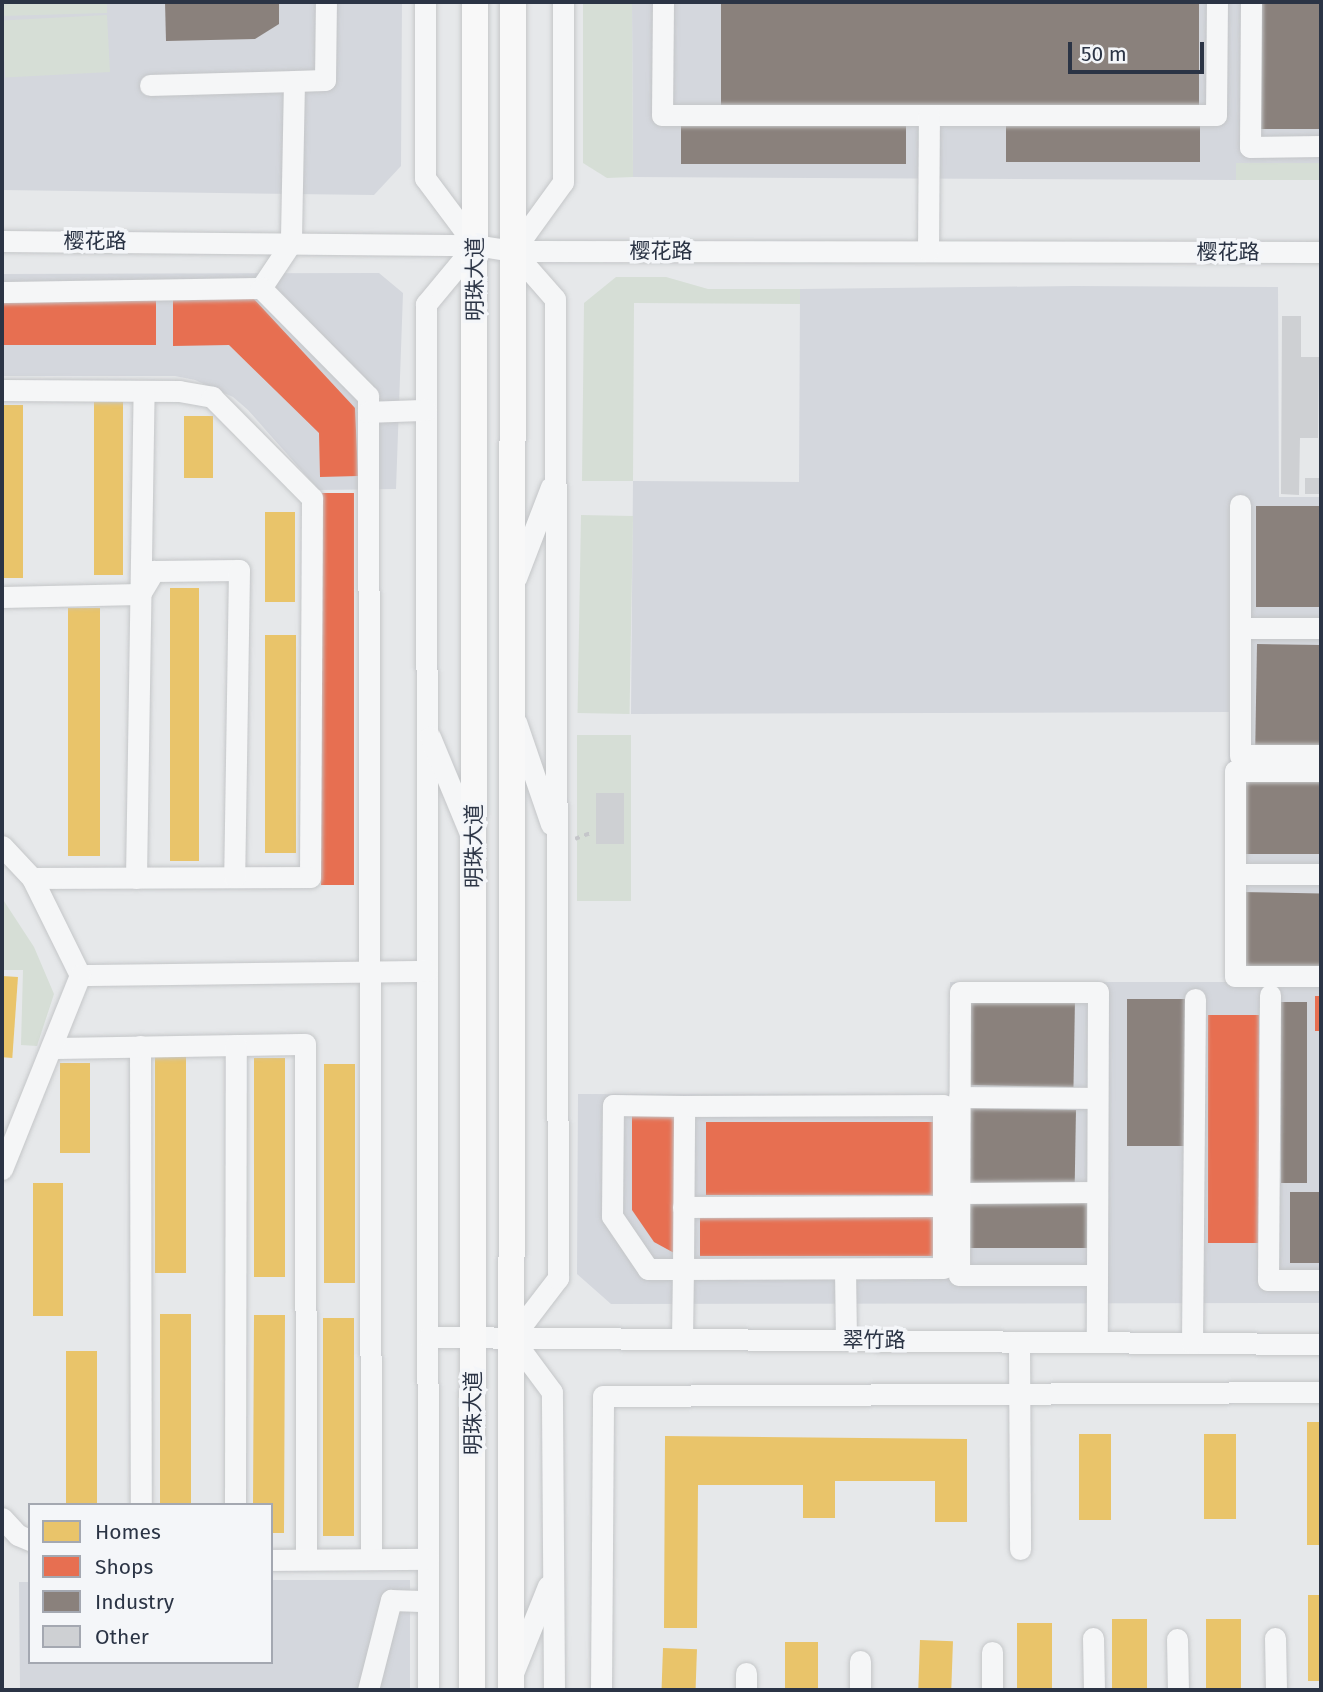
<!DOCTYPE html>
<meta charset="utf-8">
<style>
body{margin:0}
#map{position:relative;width:1323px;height:1692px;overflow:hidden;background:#e6e8ea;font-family:"Fira Sans","Noto Sans SC",sans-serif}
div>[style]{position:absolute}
.built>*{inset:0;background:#d4d7dd}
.green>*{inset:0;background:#d6ded6;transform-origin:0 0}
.homes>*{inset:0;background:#e9c46a;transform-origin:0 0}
.shops>*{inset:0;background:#e76f51;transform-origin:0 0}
.industry>*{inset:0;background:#8a817c;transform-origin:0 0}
.building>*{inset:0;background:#ced0d3;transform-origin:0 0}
.path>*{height:3.5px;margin-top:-1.75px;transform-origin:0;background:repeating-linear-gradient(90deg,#c5c6ca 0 5px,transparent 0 10px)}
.roads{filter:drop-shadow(0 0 2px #c4c6c8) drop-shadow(0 0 2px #c4c6c8)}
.minor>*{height:21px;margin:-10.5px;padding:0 10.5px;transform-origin:10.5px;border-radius:10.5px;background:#f5f6f7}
.major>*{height:26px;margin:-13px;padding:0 13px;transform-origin:13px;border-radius:13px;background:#f8f8f8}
span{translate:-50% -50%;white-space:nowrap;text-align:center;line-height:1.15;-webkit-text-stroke:7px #f4f6f9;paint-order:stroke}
.street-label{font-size:21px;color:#2b3445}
.frame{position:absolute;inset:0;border:4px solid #2b3445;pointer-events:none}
.legend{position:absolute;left:28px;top:1503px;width:245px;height:161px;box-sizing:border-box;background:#f4f6f9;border:2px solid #a4a8b1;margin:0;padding:9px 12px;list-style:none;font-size:21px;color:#2b3445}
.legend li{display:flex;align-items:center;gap:14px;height:35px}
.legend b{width:35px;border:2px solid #a4a8b1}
.scale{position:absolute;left:1068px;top:42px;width:136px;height:32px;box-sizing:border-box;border:4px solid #2b3445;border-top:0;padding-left:9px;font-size:21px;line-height:24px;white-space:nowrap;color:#2b3445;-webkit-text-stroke:5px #f4f6f9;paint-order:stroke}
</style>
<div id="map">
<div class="built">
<div style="clip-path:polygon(2px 2px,402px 2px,401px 166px,374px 195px,2px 190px)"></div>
<div style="clip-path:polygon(632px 2px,1321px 2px,1321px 163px,1236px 163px,1236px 180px,633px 177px)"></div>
<div style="clip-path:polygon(379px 273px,403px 293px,396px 489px,319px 490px,248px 410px,233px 397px,195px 380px,175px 376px,2px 376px,2px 274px)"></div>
<div style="clip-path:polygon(1074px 286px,1278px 287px,1279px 497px,1321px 497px,1321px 1303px,611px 1304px,577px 1274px,578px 1094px,954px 1095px,950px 982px,1227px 982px,1229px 712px,631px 714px,633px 481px,799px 482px,800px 289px)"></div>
<div style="clip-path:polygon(271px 1580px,410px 1580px,410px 1690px,20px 1690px,19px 1582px,30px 1582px,30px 1662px,271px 1662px)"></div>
</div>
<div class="green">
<div style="clip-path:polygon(2px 2px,107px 2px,107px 13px,2px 16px)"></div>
<div style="clip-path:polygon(583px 2px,632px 2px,633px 177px,607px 178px,583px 163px)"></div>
<div style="left:107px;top:15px;width:57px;height:105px;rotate:87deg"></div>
<div style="left:1236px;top:163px;width:85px;height:17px"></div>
<div style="clip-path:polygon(616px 277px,666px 277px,708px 289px,800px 289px,800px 304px,634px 303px,633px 481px,582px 481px,584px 303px)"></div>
<div style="left:633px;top:516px;width:198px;height:52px;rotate:91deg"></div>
<div style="left:577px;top:735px;width:54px;height:166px"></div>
<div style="clip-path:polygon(2px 898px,34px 947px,54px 994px,37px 1046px,21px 1045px,23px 970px,2px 970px)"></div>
</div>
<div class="homes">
<div style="left:94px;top:402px;width:29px;height:173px"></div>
<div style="left:2px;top:405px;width:21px;height:173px"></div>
<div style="left:184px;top:416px;width:29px;height:62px"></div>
<div style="left:265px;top:512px;width:30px;height:90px"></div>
<div style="left:170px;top:588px;width:29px;height:273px"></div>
<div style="left:68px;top:608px;width:32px;height:248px"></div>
<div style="left:265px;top:635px;width:31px;height:218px"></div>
<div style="left:2px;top:976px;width:16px;height:81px;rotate:4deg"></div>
<div style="left:155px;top:1054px;width:31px;height:219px"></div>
<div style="left:254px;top:1058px;width:31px;height:219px"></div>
<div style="left:60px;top:1063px;width:30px;height:90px"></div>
<div style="left:324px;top:1064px;width:31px;height:219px"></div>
<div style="left:33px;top:1183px;width:30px;height:133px"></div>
<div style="left:160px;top:1314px;width:31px;height:191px"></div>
<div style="clip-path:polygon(254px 1315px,285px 1315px,284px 1533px,271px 1533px,271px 1505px,253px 1505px)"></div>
<div style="left:323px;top:1318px;width:31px;height:218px"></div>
<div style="left:66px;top:1351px;width:31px;height:154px"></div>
<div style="left:1307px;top:1422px;width:14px;height:123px"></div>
<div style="left:1079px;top:1434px;width:32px;height:86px"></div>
<div style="left:1204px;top:1434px;width:32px;height:85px"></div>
<div style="clip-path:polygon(665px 1436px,967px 1439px,967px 1522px,935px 1522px,935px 1481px,835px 1481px,835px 1518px,803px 1518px,803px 1485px,698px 1485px,697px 1628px,664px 1628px)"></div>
<div style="left:1308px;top:1595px;width:13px;height:86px"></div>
<div style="left:1112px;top:1619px;width:35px;height:71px"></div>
<div style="left:1206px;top:1619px;width:35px;height:71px"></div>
<div style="left:1017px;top:1623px;width:35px;height:67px"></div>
<div style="left:920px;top:1640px;width:33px;height:50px;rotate:2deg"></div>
<div style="left:785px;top:1642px;width:33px;height:48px"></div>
<div style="left:663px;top:1648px;width:34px;height:42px;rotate:2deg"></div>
</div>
<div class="shops">
<div style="clip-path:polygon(253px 298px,355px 408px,358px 476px,320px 477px,319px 433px,229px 345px,173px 346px,173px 299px)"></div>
<div style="left:2px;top:300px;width:154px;height:45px"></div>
<div style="left:321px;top:493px;width:33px;height:392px"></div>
<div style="left:1315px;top:996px;width:6px;height:35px"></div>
<div style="left:1208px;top:1015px;width:51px;height:228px"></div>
<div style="clip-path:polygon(632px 1112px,676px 1112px,676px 1254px,654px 1242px,632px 1210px)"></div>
<div style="left:706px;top:1122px;width:227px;height:73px"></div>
<div style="left:700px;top:1215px;width:239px;height:41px"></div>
</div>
<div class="industry">
<div style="clip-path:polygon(165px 2px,279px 2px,279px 24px,255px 39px,166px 41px)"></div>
<div style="left:721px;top:2px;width:478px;height:103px"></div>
<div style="left:1255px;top:2px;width:66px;height:127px"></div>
<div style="left:681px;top:120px;width:225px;height:44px"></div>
<div style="left:1006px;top:126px;width:194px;height:36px"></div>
<div style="left:1256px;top:506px;width:65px;height:101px"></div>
<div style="left:1257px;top:644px;width:64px;height:102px;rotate:1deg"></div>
<div style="left:1242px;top:778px;width:79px;height:76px"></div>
<div style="left:1240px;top:892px;width:81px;height:76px;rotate:1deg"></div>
<div style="left:965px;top:998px;width:110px;height:87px;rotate:1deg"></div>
<div style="left:1127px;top:999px;width:63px;height:147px"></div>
<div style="left:1281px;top:1002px;width:26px;height:181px"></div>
<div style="left:967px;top:1108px;width:109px;height:75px;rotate:1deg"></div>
<div style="left:1290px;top:1192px;width:31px;height:71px"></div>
<div style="left:963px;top:1201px;width:125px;height:47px"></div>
</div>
<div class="building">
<div style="clip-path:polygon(1282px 316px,1301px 316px,1301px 357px,1319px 357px,1318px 438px,1300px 438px,1299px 495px,1281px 494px)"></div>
<div style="left:1305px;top:478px;width:16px;height:16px"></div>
<div style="left:596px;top:793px;width:28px;height:51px"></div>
</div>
<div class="path">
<div style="left:575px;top:839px;width:19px;rotate:-21deg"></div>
</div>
<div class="roads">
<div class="minor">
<div style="left:425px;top:2px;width:176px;rotate:90deg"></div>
<div style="left:425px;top:178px;width:84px;rotate:53.3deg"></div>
<div style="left:475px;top:245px;width:77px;rotate:129.7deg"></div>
<div style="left:426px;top:304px;width:1386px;rotate:89.92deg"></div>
<div style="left:663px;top:2px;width:113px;rotate:90.5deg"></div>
<div style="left:662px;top:115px;width:554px"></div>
<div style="left:1216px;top:115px;width:113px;rotate:-89.5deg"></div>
<div style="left:1251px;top:2px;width:145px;rotate:90.4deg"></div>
<div style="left:1250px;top:147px;width:71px;rotate:-0.8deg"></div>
<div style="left:294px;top:81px;width:31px;rotate:-2deg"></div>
<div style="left:325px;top:80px;width:78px;rotate:-89.3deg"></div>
<div style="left:150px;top:85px;width:144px;rotate:-1.6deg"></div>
<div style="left:294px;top:81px;width:162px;rotate:91.1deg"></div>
<div style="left:291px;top:243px;width:54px;rotate:123.7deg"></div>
<div style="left:2px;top:241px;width:473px;rotate:0.5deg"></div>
<div style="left:475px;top:245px;width:38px;rotate:9deg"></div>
<div style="left:513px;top:251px;width:808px;rotate:0.07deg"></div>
<div style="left:928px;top:251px;width:136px;rotate:-89.6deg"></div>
<div style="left:2px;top:292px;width:259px;rotate:-0.9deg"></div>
<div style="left:261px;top:288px;width:152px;rotate:45.3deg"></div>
<div style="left:368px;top:396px;width:1163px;rotate:89.85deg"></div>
<div style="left:2px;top:390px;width:177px;rotate:0.3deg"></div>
<div style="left:179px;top:391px;width:34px;rotate:10deg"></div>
<div style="left:212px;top:397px;width:142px;rotate:45.3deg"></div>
<div style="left:312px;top:498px;width:379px;rotate:90.3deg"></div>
<div style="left:310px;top:877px;width:278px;rotate:179.8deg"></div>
<div style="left:368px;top:412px;width:58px;rotate:-2deg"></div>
<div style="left:1240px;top:505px;width:123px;rotate:90deg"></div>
<div style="left:516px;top:578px;width:97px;rotate:-69deg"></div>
<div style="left:2px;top:597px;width:138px;rotate:-1.2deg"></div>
<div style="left:140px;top:594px;width:27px;rotate:-59deg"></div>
<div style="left:154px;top:571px;width:85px;rotate:-0.7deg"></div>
<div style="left:239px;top:570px;width:307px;rotate:90.9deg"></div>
<div style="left:1321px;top:628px;width:81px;rotate:180deg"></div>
<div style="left:1240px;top:628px;width:127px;rotate:90deg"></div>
<div style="left:1240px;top:755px;width:81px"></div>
<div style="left:516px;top:722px;width:108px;rotate:71.1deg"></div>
<div style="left:430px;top:737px;width:107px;rotate:67.5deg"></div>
<div style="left:1321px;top:771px;width:86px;rotate:180deg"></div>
<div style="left:1235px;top:771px;width:205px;rotate:90deg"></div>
<div style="left:1235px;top:976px;width:86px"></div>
<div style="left:2px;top:846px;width:44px;rotate:46.8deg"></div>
<div style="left:32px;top:878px;width:108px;rotate:63.7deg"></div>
<div style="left:80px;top:975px;width:347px;rotate:-0.7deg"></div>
<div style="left:1235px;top:874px;width:86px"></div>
<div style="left:136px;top:878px;width:487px;rotate:-89.1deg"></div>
<div style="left:1270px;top:995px;width:285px;rotate:90.4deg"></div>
<div style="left:1268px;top:1280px;width:53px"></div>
<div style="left:140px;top:1046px;width:459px;rotate:89.9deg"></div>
<div style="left:51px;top:1048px;width:254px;rotate:-0.9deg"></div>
<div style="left:305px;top:1044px;width:515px;rotate:89.89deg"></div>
<div style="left:959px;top:1097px;width:138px;rotate:0.4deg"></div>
<div style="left:2px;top:1169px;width:209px;rotate:-68.1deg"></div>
<div style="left:959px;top:1193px;width:138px;rotate:-0.4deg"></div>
<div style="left:683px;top:1207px;width:260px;rotate:-0.2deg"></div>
<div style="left:845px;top:1269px;width:71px;rotate:89.2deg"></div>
<div style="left:1097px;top:1275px;width:138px;rotate:180deg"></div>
<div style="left:959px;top:1275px;width:283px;rotate:-89.8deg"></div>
<div style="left:960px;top:992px;width:138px"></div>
<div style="left:1098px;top:992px;width:350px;rotate:90.2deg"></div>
<div style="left:428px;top:1337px;width:893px;rotate:0.45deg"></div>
<div style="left:682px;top:1339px;width:70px;rotate:-89.2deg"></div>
<div style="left:683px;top:1269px;width:163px;rotate:-89.6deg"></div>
<div style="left:684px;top:1106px;width:259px;rotate:-0.2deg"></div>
<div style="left:943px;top:1105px;width:163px;rotate:90deg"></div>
<div style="left:943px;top:1268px;width:260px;rotate:179.8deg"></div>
<div style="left:683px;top:1269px;width:35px;rotate:180deg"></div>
<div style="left:648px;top:1269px;width:64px;rotate:-124.2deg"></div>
<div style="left:612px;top:1216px;width:111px;rotate:-89.5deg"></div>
<div style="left:613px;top:1105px;width:71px;rotate:0.8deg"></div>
<div style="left:1019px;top:1342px;width:207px;rotate:89.7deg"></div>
<div style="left:1192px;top:1343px;width:344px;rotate:-89.5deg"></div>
<div style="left:235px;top:1505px;width:460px;rotate:-89.9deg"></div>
<div style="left:2px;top:1518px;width:23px;rotate:47deg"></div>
<div style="left:18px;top:1535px;width:13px;rotate:23deg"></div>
<div style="left:271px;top:1560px;width:157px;rotate:-0.4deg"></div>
<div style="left:1093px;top:1638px;width:52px;rotate:88.9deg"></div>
<div style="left:1275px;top:1638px;width:52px;rotate:88.9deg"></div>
<div style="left:1177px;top:1639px;width:51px;rotate:88.9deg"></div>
<div style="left:992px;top:1652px;width:38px;rotate:90deg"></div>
<div style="left:513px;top:1673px;width:94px;rotate:-68.1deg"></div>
<div style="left:746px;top:1673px;width:17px;rotate:90deg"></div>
<div style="left:368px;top:1690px;width:93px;rotate:-75.7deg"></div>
<div style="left:391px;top:1600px;width:37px;rotate:2deg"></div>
<div style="left:554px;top:1690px;width:298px;rotate:-90.4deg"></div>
<div style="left:552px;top:1392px;width:67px;rotate:-126.5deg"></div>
<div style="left:512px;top:1338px;width:76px;rotate:-52.5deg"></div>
<div style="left:558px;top:1278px;width:979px;rotate:-90.18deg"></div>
<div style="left:555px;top:299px;width:64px;rotate:-131.2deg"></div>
<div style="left:513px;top:251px;width:85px;rotate:-54.1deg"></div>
<div style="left:563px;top:182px;width:180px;rotate:-90deg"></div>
<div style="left:601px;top:1690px;width:294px;rotate:-89.6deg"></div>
<div style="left:603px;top:1396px;width:718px;rotate:-0.32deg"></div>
<div style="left:860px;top:1690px;width:29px;rotate:-90deg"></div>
</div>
<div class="major">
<div style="left:472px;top:1690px;width:1688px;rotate:-89.9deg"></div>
<div style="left:511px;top:1690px;width:1688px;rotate:-89.93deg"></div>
</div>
</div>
<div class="street-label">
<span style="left:95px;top:241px">樱花路</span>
<span style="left:661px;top:251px">樱花路</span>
<span style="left:1228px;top:252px">樱花路</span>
<span style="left:475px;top:279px;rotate:-90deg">明珠大道</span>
<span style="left:474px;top:846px;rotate:-90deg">明珠大道</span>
<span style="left:874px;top:1340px">翠竹路</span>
<span style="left:473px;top:1413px;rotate:-90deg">明珠大道</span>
</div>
<div class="frame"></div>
<ul class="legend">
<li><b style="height:19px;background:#e9c46a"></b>Homes</li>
<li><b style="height:19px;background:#e76f51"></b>Shops</li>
<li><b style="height:19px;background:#8a817c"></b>Industry</li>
<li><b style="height:19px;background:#ced0d3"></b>Other</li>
</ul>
<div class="scale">50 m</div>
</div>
